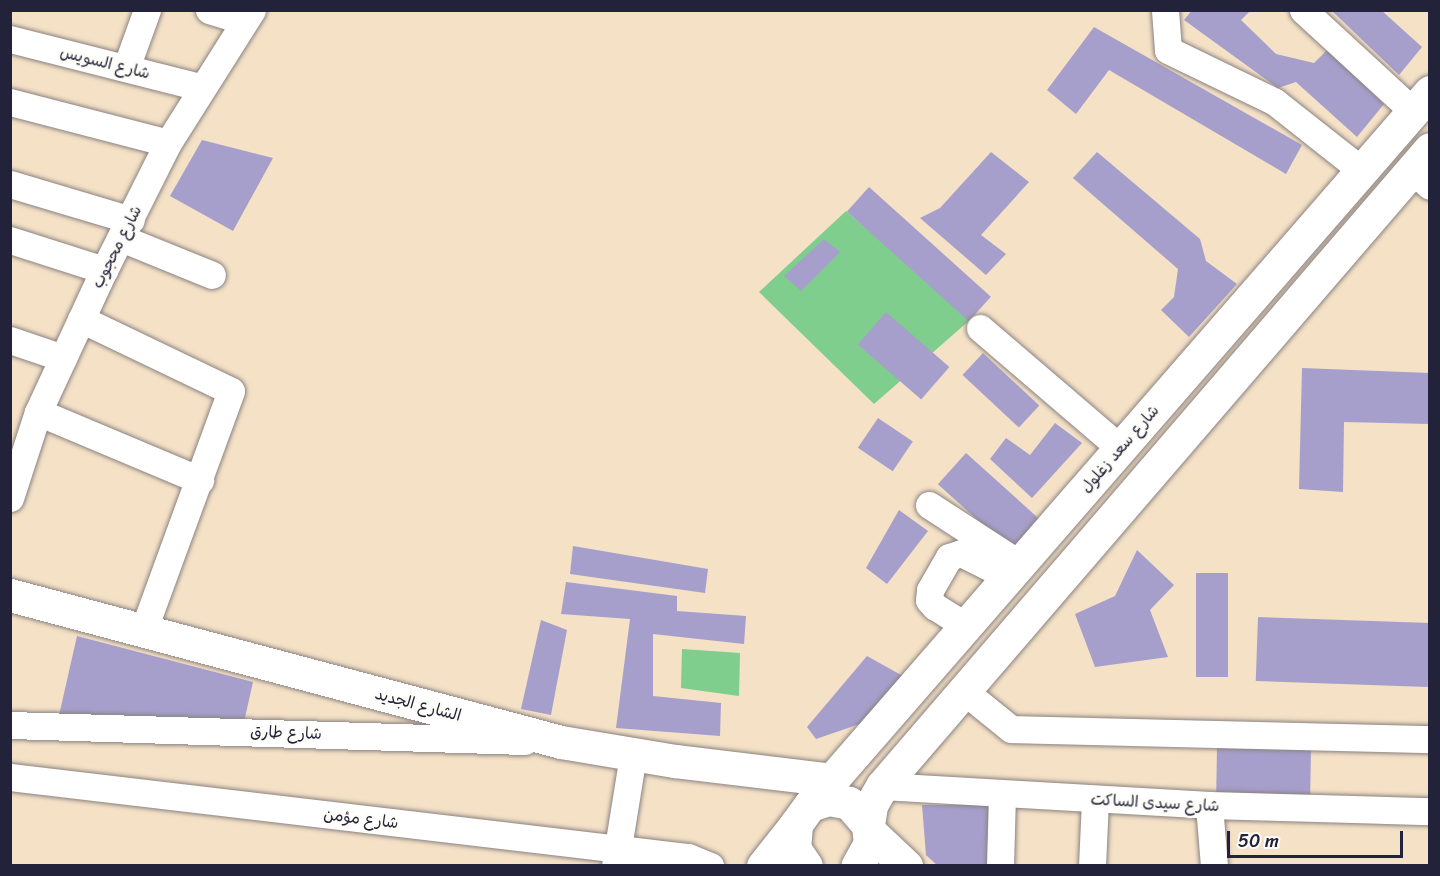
<!DOCTYPE html>
<meta charset="utf-8">
<style>
body{margin:0}
#map{position:relative;width:1440px;height:876px;overflow:hidden;background:#f4e1c6;font-family:Sriracha,"Playpen Sans Arabic",sans-serif}
div>[style]{position:absolute}
.green>*{inset:0;background:#7fce8e}
.building>*{inset:0;background:#a69fcb;transform-origin:0 0}
.roads{filter:drop-shadow(0 0 2px #8b8280) drop-shadow(0 0 2px #8b8280)}
.minor>*{height:27px;margin:-13.5px;padding:0 13.5px;transform-origin:13.5px;border-radius:13.5px;background:#fff}
.major>*{height:33px;margin:-16.5px;padding:0 16.5px;transform-origin:16.5px;border-radius:16.5px;background:#fff}
span{translate:-50% -50%;white-space:nowrap;text-align:center;line-height:1.15;-webkit-text-stroke:5px #fdfcf7;paint-order:stroke}
.street-label{font-size:16px;color:#22223b}
.frame{position:absolute;inset:0;border:12px solid #22223b;pointer-events:none}
.scale{position:absolute;left:1227px;top:831px;width:176px;height:27px;box-sizing:border-box;border:3px solid #22223b;border-top:0;padding-left:8px;font-size:18px;line-height:21px;white-space:nowrap;color:#22223b;-webkit-text-stroke:4px #fdfcf7;paint-order:stroke}
</style>
<div id="map">
<div class="green">
<div style="clip-path:polygon(846px 211px,971px 319px,874px 404px,759px 292px)"></div>
<div style="clip-path:polygon(682px 649px,740px 653px,739px 696px,681px 688px)"></div>
</div>
<div class="building">
<div style="clip-path:polygon(1192px 10px,1251px 10px,1241px 20px,1276px 54px,1314px 63px,1327px 50px,1384px 104px,1357px 137px,1296px 82px,1278px 88px,1184px 20px)"></div>
<div style="clip-path:polygon(1331px 10px,1381px 10px,1422px 47px,1399px 75px)"></div>
<div style="clip-path:polygon(1094px 27px,1302px 145px,1286px 174px,1109px 70px,1076px 114px,1047px 90px)"></div>
<div style="clip-path:polygon(202px 140px,273px 158px,233px 231px,170px 196px)"></div>
<div style="clip-path:polygon(991px 152px,1029px 182px,981px 235px,1006px 254px,986px 275px,920px 218px,940px 208px)"></div>
<div style="clip-path:polygon(1097px 152px,1200px 239px,1206px 261px,1237px 284px,1189px 337px,1161px 310px,1174px 297px,1178px 269px,1073px 178px)"></div>
<div style="left:869px;top:187px;width:164px;height:33px;rotate:42deg"></div>
<div style="clip-path:polygon(824px 239px,840px 252px,801px 291px,784px 276px)"></div>
<div style="left:886px;top:312px;width:84px;height:43px;rotate:41deg"></div>
<div style="left:983px;top:353px;width:77px;height:30px;rotate:43deg"></div>
<div style="clip-path:polygon(1302px 368px,1430px 373px,1430px 424px,1344px 422px,1343px 492px,1299px 489px)"></div>
<div style="left:878px;top:418px;width:42px;height:36px;rotate:34deg"></div>
<div style="clip-path:polygon(1055px 423px,1082px 443px,1032px 498px,990px 459px,1006px 438px,1030px 455px)"></div>
<div style="left:966px;top:453px;width:99px;height:42px;rotate:42deg"></div>
<div style="clip-path:polygon(899px 510px,928px 531px,887px 584px,866px 568px)"></div>
<div style="clip-path:polygon(573px 546px,708px 569px,705px 593px,570px 574px)"></div>
<div style="clip-path:polygon(1137px 550px,1174px 585px,1150px 610px,1168px 657px,1095px 667px,1075px 614px,1115px 596px)"></div>
<div style="left:1196px;top:573px;width:32px;height:104px"></div>
<div style="clip-path:polygon(566px 582px,677px 596px,677px 611px,746px 616px,744px 644px,653px 634px,653px 696px,721px 703px,720px 736px,616px 728px,630px 619px,561px 614px)"></div>
<div style="left:1258px;top:617px;width:172px;height:64px;rotate:2deg"></div>
<div style="clip-path:polygon(541px 620px,567px 630px,551px 715px,521px 709px)"></div>
<div style="clip-path:polygon(77px 636px,253px 682px,242px 731px,58px 720px)"></div>
<div style="clip-path:polygon(867px 656px,910px 680px,883px 716px,816px 739px,807px 727px)"></div>
<div style="left:1217px;top:748px;width:94px;height:48px;rotate:1deg"></div>
<div style="clip-path:polygon(922px 805px,991px 805px,989px 866px,938px 866px,926px 855px)"></div>
</div>
<div class="roads">
<div class="minor">
<div style="left:209px;top:10px;width:37px;rotate:17deg"></div>
<div style="left:1165px;top:10px;width:40px;rotate:85.7deg"></div>
<div style="left:1168px;top:50px;width:119px;rotate:25.9deg"></div>
<div style="left:1275px;top:102px;width:110px;rotate:38.3deg"></div>
<div style="left:1303px;top:10px;width:149px;rotate:42.6deg"></div>
<div style="left:10px;top:39px;width:196px;rotate:14.2deg"></div>
<div style="left:126px;top:68px;width:62px;rotate:-70.1deg"></div>
<div style="left:10px;top:102px;width:163px;rotate:14.5deg"></div>
<div style="left:1411px;top:169px;width:25px;rotate:42deg"></div>
<div style="left:10px;top:184px;width:126px;rotate:16.6deg"></div>
<div style="left:121px;top:238px;width:98px;rotate:22.1deg"></div>
<div style="left:10px;top:240px;width:99px;rotate:17.7deg"></div>
<div style="left:81px;top:319px;width:166px;rotate:25.6deg"></div>
<div style="left:231px;top:391px;width:256px;rotate:110.1deg"></div>
<div style="left:980px;top:328px;width:184px;rotate:40.6deg"></div>
<div style="left:10px;top:340px;width:56px;rotate:18.8deg"></div>
<div style="left:38px;top:412px;width:176px;rotate:22.8deg"></div>
<div style="left:10px;top:498px;width:90px;rotate:-72deg"></div>
<div style="left:38px;top:412px;width:157px;rotate:-65.1deg"></div>
<div style="left:104px;top:270px;width:142px;rotate:-63.3deg"></div>
<div style="left:168px;top:143px;width:157px;rotate:-57.7deg"></div>
<div style="left:929px;top:505px;width:108px;rotate:33deg"></div>
<div style="left:966px;top:626px;width:36px;rotate:-148deg"></div>
<div style="left:935px;top:607px;width:9px;rotate:-131deg"></div>
<div style="left:929px;top:600px;width:10px;rotate:-84deg"></div>
<div style="left:930px;top:590px;width:38px;rotate:-60deg"></div>
<div style="left:949px;top:557px;width:13px;rotate:-18deg"></div>
<div style="left:961px;top:553px;width:54px;rotate:26.6deg"></div>
<div style="left:964px;top:691px;width:60px;rotate:39deg"></div>
<div style="left:1011px;top:729px;width:419px;rotate:1.4deg"></div>
<div style="left:10px;top:725px;width:515px;rotate:1.78deg"></div>
<div style="left:10px;top:777px;width:683px;rotate:6.73deg"></div>
<div style="left:688px;top:857px;width:24px;rotate:22deg"></div>
<div style="left:882px;top:786px;width:328px;rotate:3.3deg"></div>
<div style="left:1209px;top:805px;width:221px;rotate:1.6deg"></div>
<div style="left:1209px;top:805px;width:61px;rotate:85.3deg"></div>
<div style="left:615px;top:866px;width:112px;rotate:-80.8deg"></div>
<div style="left:1000px;top:866px;width:70px;rotate:-88.4deg"></div>
<div style="left:1092px;top:866px;width:66px;rotate:-87.4deg"></div>
</div>
<div class="major">
<div style="left:10px;top:595px;width:570px;rotate:14.94deg"></div>
<div style="left:561px;top:742px;width:116px;rotate:9.5deg"></div>
<div style="left:675px;top:761px;width:158px;rotate:6.9deg"></div>
<div style="left:810px;top:805px;width:945px;rotate:-48.99deg"></div>
<div style="left:868px;top:825px;width:20px;rotate:-81deg"></div>
<div style="left:871px;top:805px;width:22px;rotate:-60deg"></div>
<div style="left:882px;top:786px;width:840px;rotate:-49.3deg"></div>
<div style="left:870px;top:832px;width:50px;rotate:43.4deg"></div>
<div style="left:763px;top:866px;width:53px;rotate:-51.8deg"></div>
<div style="left:806px;top:866px;width:22px;rotate:-124deg"></div>
<div style="left:794px;top:848px;width:24px;rotate:-85deg"></div>
<div style="left:796px;top:824px;width:24px;rotate:-54deg"></div>
<div style="left:810px;top:805px;width:20px;rotate:-18deg"></div>
<div style="left:829px;top:799px;width:20px;rotate:11deg"></div>
<div style="left:849px;top:803px;width:29px;rotate:49deg"></div>
<div style="left:868px;top:825px;width:18px;rotate:84deg"></div>
<div style="left:870px;top:843px;width:26px;rotate:119deg"></div>
</div>
</div>
<div class="street-label">
<span style="left:105px;top:63px;rotate:14deg">شارع السويس</span>
<span style="left:117px;top:247px;rotate:-63deg">شارع محجوب</span>
<span style="left:1120px;top:449px;rotate:-49deg">شارع سعد زغلول</span>
<span style="left:418px;top:705px;rotate:15deg">الشارع الجديد</span>
<span style="left:286px;top:733px;rotate:2deg">شارع طارق</span>
<span style="left:1155px;top:803px;rotate:3deg">شارع سيدى الساكت</span>
<span style="left:361px;top:819px;rotate:7deg">شارع مؤمن</span>
</div>
<div class="frame"></div>
<div class="scale">50 m</div>
</div>
